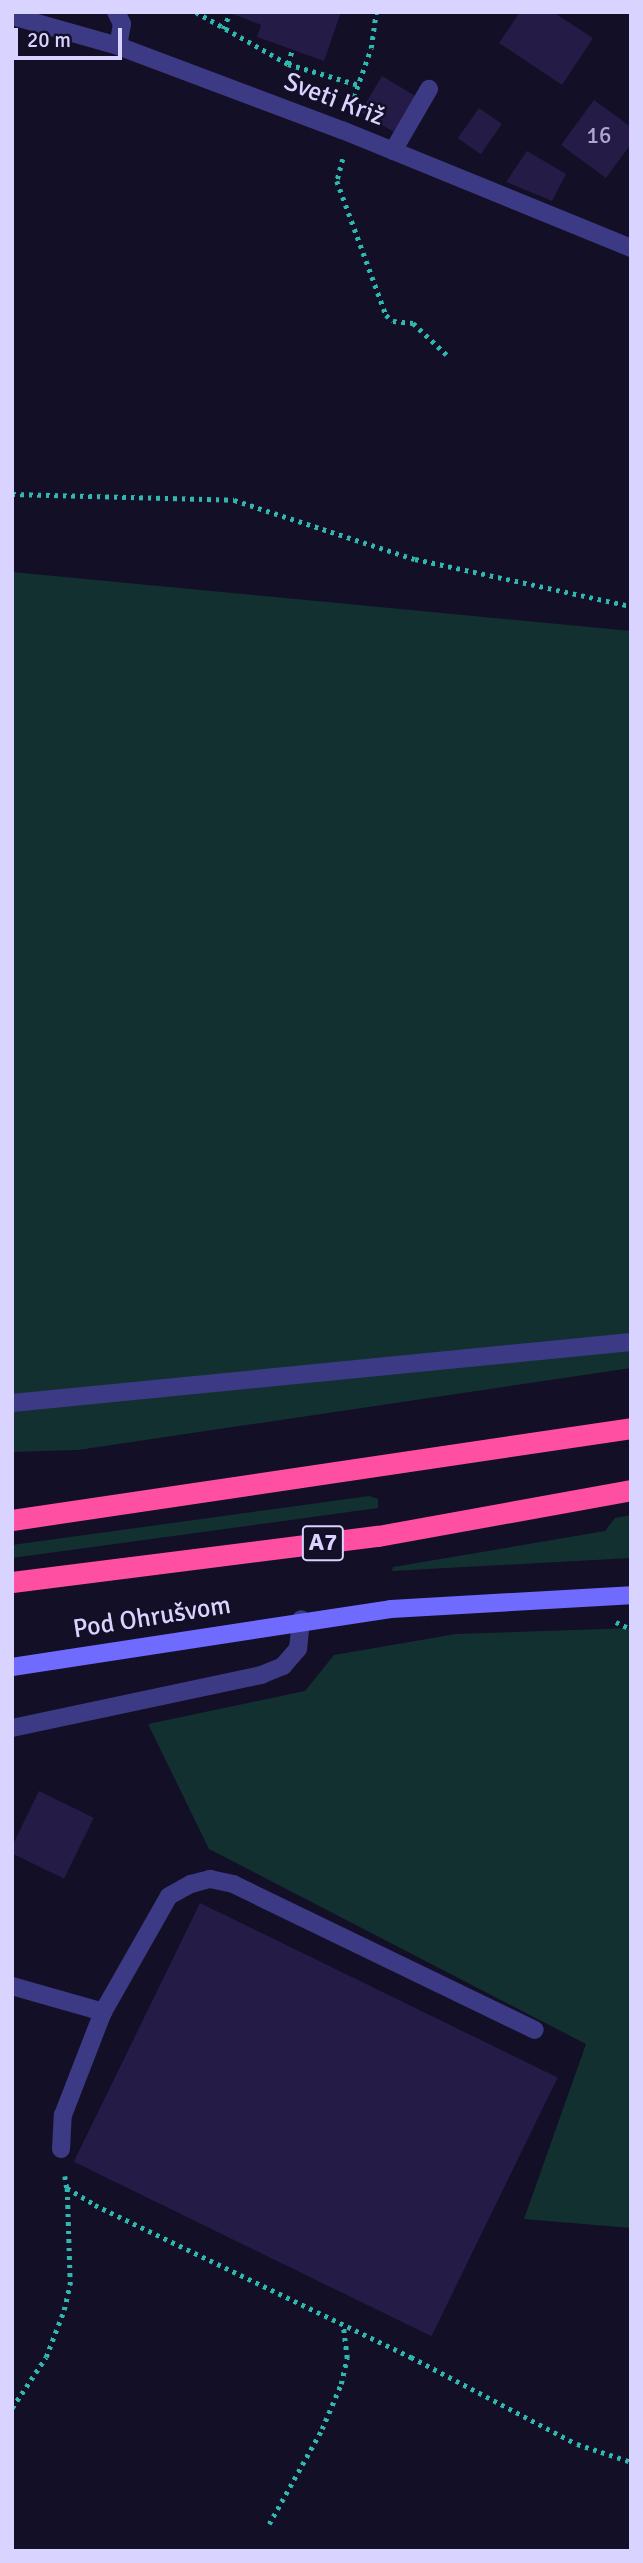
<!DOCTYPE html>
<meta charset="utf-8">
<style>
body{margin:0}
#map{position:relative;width:643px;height:2563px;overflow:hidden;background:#130f26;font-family:Signika,sans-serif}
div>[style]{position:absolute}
.green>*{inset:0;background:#12302f}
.building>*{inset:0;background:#241b47;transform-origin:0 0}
.path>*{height:4.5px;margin-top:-2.25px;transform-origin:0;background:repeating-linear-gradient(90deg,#2fb8b0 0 3.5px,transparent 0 8.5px)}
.lane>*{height:18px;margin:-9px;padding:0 9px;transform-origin:9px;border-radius:9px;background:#3d3a85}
.street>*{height:18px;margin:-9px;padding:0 9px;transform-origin:9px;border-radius:9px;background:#3d3a85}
.secondary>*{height:18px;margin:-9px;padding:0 9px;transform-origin:9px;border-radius:9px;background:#6f6bff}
.highway>*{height:21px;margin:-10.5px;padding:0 10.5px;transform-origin:10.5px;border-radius:10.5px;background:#ff4fa3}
span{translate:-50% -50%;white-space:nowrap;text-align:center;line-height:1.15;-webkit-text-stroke:5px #130f26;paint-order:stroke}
.number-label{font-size:23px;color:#aca6d1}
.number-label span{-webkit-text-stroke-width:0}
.shield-label span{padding:2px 5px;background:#130f26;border:2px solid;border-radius:5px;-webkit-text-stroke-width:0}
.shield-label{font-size:24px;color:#d9d4ff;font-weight:700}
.street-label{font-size:26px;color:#d9d4ff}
.frame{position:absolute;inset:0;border:14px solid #d9d4ff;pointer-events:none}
.scale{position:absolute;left:14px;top:28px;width:108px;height:32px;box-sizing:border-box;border:4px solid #d9d4ff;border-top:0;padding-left:9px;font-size:21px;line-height:24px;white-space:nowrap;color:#d9d4ff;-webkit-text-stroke:5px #130f26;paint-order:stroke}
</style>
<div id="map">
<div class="green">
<div style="clip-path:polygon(12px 572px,631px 631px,631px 1368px,78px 1450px,12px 1452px)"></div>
<div style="clip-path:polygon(369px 1496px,378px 1499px,378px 1508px,12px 1558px,12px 1545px)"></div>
<div style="clip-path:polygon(631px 1515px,631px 1558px,392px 1571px,393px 1567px,605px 1531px,615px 1518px)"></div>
<div style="clip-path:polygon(631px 1628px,631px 2228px,524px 2219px,586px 2044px,209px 1849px,148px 1724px,305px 1691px,334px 1655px,456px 1634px)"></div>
</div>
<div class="building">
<div style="clip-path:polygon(228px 12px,341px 12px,324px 61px,257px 37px,261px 25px)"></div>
<div style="clip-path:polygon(520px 12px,553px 12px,593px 38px,562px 85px,499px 43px)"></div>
<div style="left:382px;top:76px;width:39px;height:42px;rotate:31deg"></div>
<div style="clip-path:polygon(594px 100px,631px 127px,631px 144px,606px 178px,561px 145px)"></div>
<div style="left:479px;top:108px;width:28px;height:37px;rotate:35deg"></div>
<div style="clip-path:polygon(527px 151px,566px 174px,552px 201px,506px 182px)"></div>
<div style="left:39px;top:1791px;width:61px;height:68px;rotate:26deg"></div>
<div style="left:200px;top:1903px;width:398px;height:288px;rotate:26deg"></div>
</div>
<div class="path">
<div style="left:196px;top:12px;width:106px;rotate:29.5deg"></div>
<div style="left:288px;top:64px;width:74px;rotate:16.5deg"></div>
<div style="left:223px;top:29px;width:17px;rotate:-66deg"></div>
<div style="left:288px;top:64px;width:15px;rotate:-74deg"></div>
<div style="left:351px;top:105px;width:60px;rotate:-70.7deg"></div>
<div style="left:371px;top:48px;width:36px;rotate:-82deg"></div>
<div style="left:343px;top:159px;width:23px;rotate:105deg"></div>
<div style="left:337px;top:181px;width:143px;rotate:69.9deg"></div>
<div style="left:386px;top:315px;width:9px;rotate:41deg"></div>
<div style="left:393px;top:321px;width:20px;rotate:6deg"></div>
<div style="left:413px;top:323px;width:47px;rotate:43.3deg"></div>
<div style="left:12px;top:494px;width:222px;rotate:1.5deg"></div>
<div style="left:234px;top:500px;width:190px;rotate:18.1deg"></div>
<div style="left:415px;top:559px;width:221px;rotate:12.3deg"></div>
<div style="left:616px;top:1622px;width:17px;rotate:25deg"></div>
<div style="left:65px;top:2176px;width:12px;rotate:81deg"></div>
<div style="left:67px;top:2188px;width:33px;rotate:31deg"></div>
<div style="left:95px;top:2205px;width:351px;rotate:25.7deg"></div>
<div style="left:411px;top:2357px;width:187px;rotate:27.7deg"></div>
<div style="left:577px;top:2444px;width:57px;rotate:18.4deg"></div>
<div style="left:12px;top:2408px;width:61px;rotate:-56.3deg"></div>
<div style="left:46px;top:2357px;width:50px;rotate:-69deg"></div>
<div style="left:64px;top:2310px;width:26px;rotate:-77deg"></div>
<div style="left:70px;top:2285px;width:97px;rotate:-91.8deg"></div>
<div style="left:269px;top:2524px;width:109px;rotate:-60.8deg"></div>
<div style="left:322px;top:2429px;width:49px;rotate:-67.1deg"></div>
<div style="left:341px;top:2384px;width:27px;rotate:-77deg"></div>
<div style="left:347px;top:2358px;width:31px;rotate:-97deg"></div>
</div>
<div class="lane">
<div style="left:116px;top:12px;width:13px;rotate:63deg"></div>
<div style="left:122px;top:24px;width:22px;rotate:100deg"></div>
<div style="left:393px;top:151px;width:72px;rotate:-59.9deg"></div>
<div style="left:12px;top:1403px;width:622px;rotate:-5.63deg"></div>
<div style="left:12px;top:1728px;width:255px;rotate:-12deg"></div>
<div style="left:261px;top:1675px;width:24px;rotate:-22deg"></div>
<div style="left:283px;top:1666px;width:23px;rotate:-49deg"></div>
<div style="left:298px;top:1649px;width:30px;rotate:-84deg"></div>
<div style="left:12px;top:1986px;width:95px;rotate:15.9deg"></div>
<div style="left:61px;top:2149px;width:34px;rotate:-87deg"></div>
<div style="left:63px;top:2115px;width:110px;rotate:-68.8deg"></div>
<div style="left:103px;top:2012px;width:133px;rotate:-60.4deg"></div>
<div style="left:169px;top:1896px;width:25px;rotate:-29deg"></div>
<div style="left:191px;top:1884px;width:20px;rotate:-15deg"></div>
<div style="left:210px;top:1879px;width:24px;rotate:12deg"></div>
<div style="left:233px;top:1884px;width:335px;rotate:25.8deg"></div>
</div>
<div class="street">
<div style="left:12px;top:16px;width:110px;rotate:15.8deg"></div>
<div style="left:118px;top:46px;width:239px;rotate:20.6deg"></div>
<div style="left:342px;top:130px;width:312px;rotate:22.2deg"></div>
</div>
<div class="secondary">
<div style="left:12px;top:1667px;width:383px;rotate:-8.7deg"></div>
<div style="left:391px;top:1609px;width:240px;rotate:-3.3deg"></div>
</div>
<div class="highway">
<div style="left:12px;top:1520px;width:626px;rotate:-8.45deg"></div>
<div style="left:12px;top:1582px;width:369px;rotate:-7.2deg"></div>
<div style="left:378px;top:1536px;width:257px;rotate:-10.3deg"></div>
</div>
<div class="number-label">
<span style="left:599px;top:136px">16</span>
</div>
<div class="shield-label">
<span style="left:323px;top:1543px">A7</span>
</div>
<div class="street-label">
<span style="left:334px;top:100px;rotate:21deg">Sveti Križ</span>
<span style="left:152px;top:1618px;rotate:-9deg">Pod Ohrušvom</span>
</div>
<div class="frame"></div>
<div class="scale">20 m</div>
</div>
